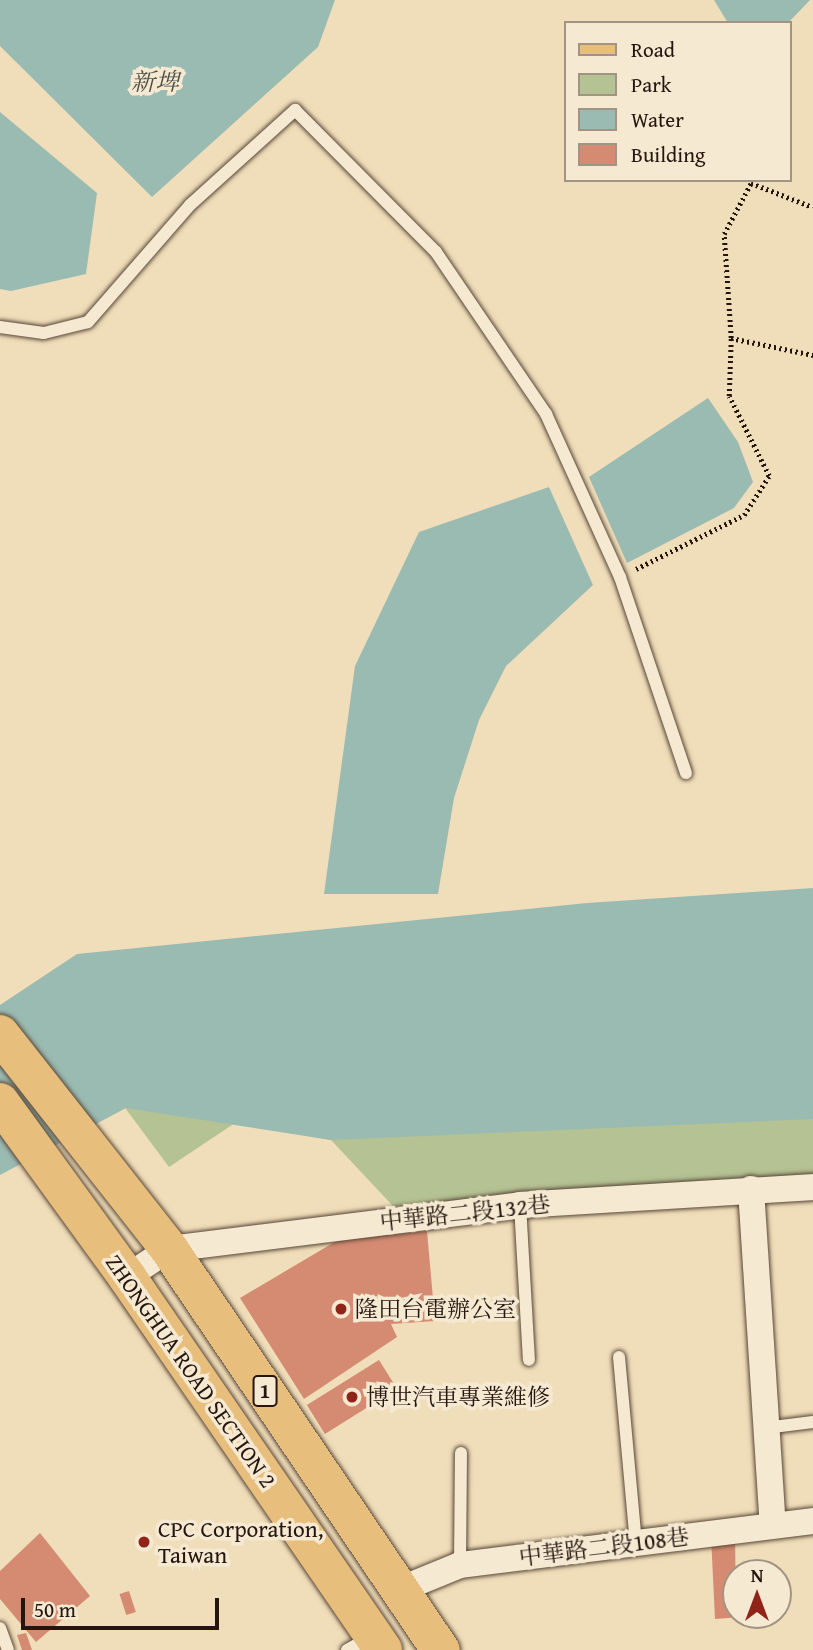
<!DOCTYPE html>
<meta charset="utf-8">
<style>
body{margin:0}
#map{position:relative;width:813px;height:1650px;overflow:hidden;background:#f0ddb9;font-family:"Gentium Book Plus","Noto Serif TC",serif}
div>[style]{position:absolute}
.green>*{inset:0;background:#b5c293}
.water>*{inset:0;background:#9abbb2}
.building>*{inset:0;background:#d48b71;transform-origin:0 0}
.path>*{height:4.5px;margin-top:-2.25px;transform-origin:0;background:repeating-linear-gradient(90deg,#25150e 0 2px,transparent 0 5.5px)}
.roads{filter:drop-shadow(0 0 2px #584739) drop-shadow(0 0 2px #584739)}
.lane>*{height:12px;margin:-6px;padding:0 6px;transform-origin:6px;border-radius:6px;background:#f5e9d2}
.street>*{height:26px;margin:-13px;padding:0 13px;transform-origin:13px;border-radius:13px;background:#f5e9d2}
.primary>*{height:38px;margin:-19px;padding:0 19px;transform-origin:19px;border-radius:19px;background:#e8be7c}
.dots>*{width:19px;height:19px;translate:-50% -50%;box-sizing:border-box;border:4px solid #f5e9d2;border-radius:50%}
span{translate:-50% -50%;white-space:nowrap;text-align:center;line-height:1.15;-webkit-text-stroke:7px #f5e9d2;paint-order:stroke}
.shield-label span{padding:2px 5px;background:#f5e9d2;border:2px solid;border-radius:5px;-webkit-text-stroke-width:0}
.shield-label{font-size:21px;color:#25150e;font-weight:700}
.street-label{font-size:23px;color:#25150e}
.poi-label{font-size:23px;color:#25150e}
.left{translate:0 -50%;text-align:left}
.water-label{font-size:24px;color:#4e4f47;font-style:italic}
.legend{position:absolute;left:564px;top:21px;width:228px;height:161px;box-sizing:border-box;background:#f5e9d2;border:2px solid #a29484;margin:0;padding:9px 12px;list-style:none;font-size:21px;color:#25150e}
.legend li{display:flex;align-items:center;gap:14px;height:35px}
.legend b{width:35px;border:2px solid #a29484}
.north{position:absolute;left:722px;top:1559px;width:70px;height:70px;box-sizing:border-box;background:#f5e9d2;border:2px solid #a29484;border-radius:50%;rotate:0deg;font-size:19px;font-weight:700;line-height:28px;text-align:center;color:#25150e}
.north::after{content:'';display:block;margin:auto;width:24px;height:32px;background:#8f2418;clip-path:polygon(50% 0,100% 100%,50% 72%,0 100%)}
.scale{position:absolute;left:21px;top:1598px;width:198px;height:32px;box-sizing:border-box;border:4px solid #25150e;border-top:0;padding-left:9px;font-size:21px;line-height:24px;white-space:nowrap;color:#25150e;-webkit-text-stroke:5px #f5e9d2;paint-order:stroke}
</style>
<div id="map">
<div class="green">
<div style="clip-path:polygon(77px 954px,813px 956px,813px 1187px,520px 1205px,393px 1206px,331px 1140px,235px 1123px,169px 1167px,65px 1027px)"></div>
</div>
<div class="water">
<div style="clip-path:polygon(0 0,335px 0,318px 47px,152px 197px,0 46px)"></div>
<div style="clip-path:polygon(714px 0,810px 0,788px 23px,728px 23px)"></div>
<div style="clip-path:polygon(0 112px,97px 193px,86px 274px,11px 291px,0 289px)"></div>
<div style="clip-path:polygon(708px 398px,738px 442px,753px 482px,734px 508px,627px 563px,589px 477px)"></div>
<div style="clip-path:polygon(549px 487px,593px 585px,506px 666px,479px 720px,454px 798px,438px 894px,324px 894px,355px 666px,419px 532px)"></div>
<div style="clip-path:polygon(813px 888px,813px 1119px,331px 1140px,126px 1108px,0 1175px,0 1005px,77px 954px,587px 903px)"></div>
</div>
<div class="building">
<div style="clip-path:polygon(427px 1231px,435px 1321px,391px 1324px,397px 1337px,304px 1399px,240px 1298px,338px 1240px)"></div>
<div style="left:379px;top:1360px;width:34px;height:85px;rotate:58deg"></div>
<div style="clip-path:polygon(40px 1533px,90px 1596px,36px 1642px,0 1599px,0 1571px)"></div>
<div style="clip-path:polygon(735px 1534px,736px 1615px,741px 1617px,715px 1619px,711px 1536px)"></div>
<div style="left:129px;top:1591px;width:22px;height:10px;rotate:72deg"></div>
<div style="clip-path:polygon(26px 1633px,32px 1650px,22px 1650px,17px 1635px)"></div>
</div>
<div class="path">
<div style="left:731px;top:338px;width:84px;rotate:11.7deg"></div>
<div style="left:636px;top:569px;width:121px;rotate:-26.6deg"></div>
<div style="left:744px;top:515px;width:46px;rotate:-57.3deg"></div>
<div style="left:769px;top:476px;width:89px;rotate:-116.6deg"></div>
<div style="left:729px;top:396px;width:58px;rotate:-88deg"></div>
<div style="left:731px;top:338px;width:104px;rotate:-93.9deg"></div>
<div style="left:724px;top:234px;width:58px;rotate:-62.1deg"></div>
<div style="left:751px;top:183px;width:66px;rotate:21.2deg"></div>
</div>
<div class="roads">
<div class="lane">
<div style="left:0;top:327px;width:44px;rotate:7.8deg"></div>
<div style="left:44px;top:333px;width:45px;rotate:-14deg"></div>
<div style="left:88px;top:322px;width:155px;rotate:-48.9deg"></div>
<div style="left:190px;top:205px;width:142px;rotate:-42.1deg"></div>
<div style="left:295px;top:110px;width:200px;rotate:45.2deg"></div>
<div style="left:436px;top:252px;width:196px;rotate:55.8deg"></div>
<div style="left:546px;top:414px;width:179px;rotate:65.6deg"></div>
<div style="left:620px;top:577px;width:207px;rotate:71.4deg"></div>
<div style="left:520px;top:1205px;width:155px;rotate:86.7deg"></div>
<div style="left:619px;top:1357px;width:187px;rotate:84.8deg"></div>
<div style="left:765px;top:1428px;width:48px;rotate:-7.1deg"></div>
<div style="left:460px;top:1565px;width:112px;rotate:-89.5deg"></div>
<div style="left:0;top:1628px;width:23px;rotate:70deg"></div>
<div style="left:347px;top:1650px;width:26px;rotate:-29deg"></div>
</div>
<div class="street">
<div style="left:751px;top:1189px;width:337px;rotate:86.3deg"></div>
<div style="left:127px;top:1277px;width:50px;rotate:-33.7deg"></div>
<div style="left:169px;top:1249px;width:354px;rotate:-7.1deg"></div>
<div style="left:520px;top:1205px;width:294px;rotate:-3.5deg"></div>
<div style="left:399px;top:1590px;width:66px;rotate:-22.3deg"></div>
<div style="left:460px;top:1565px;width:356px;rotate:-7.1deg"></div>
</div>
<div class="primary">
<div style="left:0;top:1034px;width:273px;rotate:51.8deg"></div>
<div style="left:169px;top:1249px;width:485px;rotate:55.9deg"></div>
<div style="left:0;top:1102px;width:216px;rotate:54deg"></div>
<div style="left:127px;top:1277px;width:452px;rotate:55.5deg"></div>
</div>
</div>
<div class="dots">
<div style="left:341px;top:1309px;background:#8f2418"></div>
<div style="left:352px;top:1397px;background:#8f2418"></div>
<div style="left:144px;top:1542px;background:#8f2418"></div>
</div>
<div class="shield-label">
<span style="left:265px;top:1391px">1</span>
</div>
<div class="street-label">
<span style="left:465px;top:1213px;rotate:-6deg">中華路二段132巷</span>
<span style="left:191px;top:1371px;rotate:55deg">ZHONGHUA ROAD SECTION 2</span>
<span style="left:604px;top:1547px;rotate:-7deg">中華路二段108巷</span>
</div>
<div class="poi-label">
<span class="left" style="left:355px;top:1309px">隆田台電辦公室</span>
<span class="left" style="left:366px;top:1397px">博世汽車專業維修</span>
<span class="left" style="left:158px;top:1542px">CPC Corporation,<br>Taiwan</span>
</div>
<div class="water-label">
<span style="left:155px;top:82px">新埤</span>
</div>
<ul class="legend">
<li><b style="height:9px;background:#e8be7c"></b>Road</li>
<li><b style="height:19px;background:#b5c293"></b>Park</li>
<li><b style="height:19px;background:#9abbb2"></b>Water</li>
<li><b style="height:19px;background:#d48b71"></b>Building</li>
</ul>
<div class="north">N</div>
<div class="scale">50 m</div>
</div>
